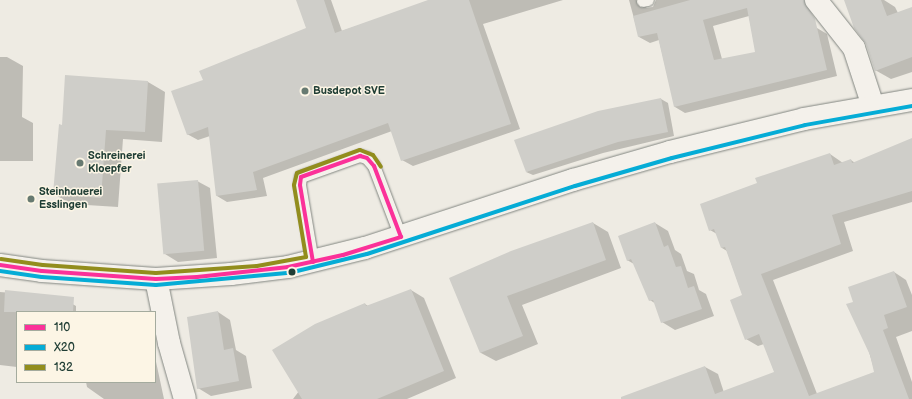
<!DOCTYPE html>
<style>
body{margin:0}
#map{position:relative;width:912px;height:399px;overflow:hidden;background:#eeebe3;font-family:"Balsamiq Sans",sans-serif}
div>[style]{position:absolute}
.shadow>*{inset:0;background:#0003}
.building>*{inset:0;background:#cfcec9;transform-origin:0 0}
.roads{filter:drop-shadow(0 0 1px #828681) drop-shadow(0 0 1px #828681)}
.lane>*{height:12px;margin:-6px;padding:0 6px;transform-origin:6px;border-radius:6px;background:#f4f1eb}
.street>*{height:22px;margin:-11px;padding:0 11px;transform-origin:11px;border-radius:11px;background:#f4f1eb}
.secondary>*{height:22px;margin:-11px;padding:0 11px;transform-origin:11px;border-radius:11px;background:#f4f1eb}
.bus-1>*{height:4px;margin:-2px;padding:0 2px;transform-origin:2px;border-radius:2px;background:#fb3199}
.bus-2>*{height:4px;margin:-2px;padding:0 2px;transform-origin:2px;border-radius:2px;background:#05acd6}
.bus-3>*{height:4px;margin:-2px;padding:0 2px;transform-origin:2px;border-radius:2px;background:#928d1d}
.dots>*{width:11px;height:11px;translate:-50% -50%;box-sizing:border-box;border:2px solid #fcf5e5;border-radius:50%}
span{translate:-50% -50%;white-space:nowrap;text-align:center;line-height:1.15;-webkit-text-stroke:3px #fcf5e5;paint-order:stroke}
.poi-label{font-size:11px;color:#1f3d34;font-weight:700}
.left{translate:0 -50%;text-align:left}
.legend{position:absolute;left:16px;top:311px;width:140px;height:72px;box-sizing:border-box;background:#fcf5e5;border:1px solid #a4ab9e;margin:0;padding:5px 7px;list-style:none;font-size:12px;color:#1f3d34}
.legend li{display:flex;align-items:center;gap:8px;height:20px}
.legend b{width:20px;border:1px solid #a4ab9e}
</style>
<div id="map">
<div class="shadow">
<div style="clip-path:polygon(297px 0,331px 0,342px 31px,433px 0,563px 0,483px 24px,520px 129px,413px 166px,402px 160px,392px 131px,263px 178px,267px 196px,227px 202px,217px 196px,210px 136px,198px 140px,187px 134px,204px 81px,307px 29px)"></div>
<div style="clip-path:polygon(evenodd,629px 0,651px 0,646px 8px,653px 7px,656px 0,793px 0,817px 28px,827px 34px,837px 76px,685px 113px,675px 107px,659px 40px,650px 43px,639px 37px,629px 0,749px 16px,756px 53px,722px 59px,713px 26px,749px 16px)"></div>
<div style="clip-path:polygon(873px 0,884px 0,895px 7px,898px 13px,912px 8px,912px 72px,891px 79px,875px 70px)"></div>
<div style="clip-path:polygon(0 57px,7px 57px,23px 66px,22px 117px,33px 123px,33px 161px,0 161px)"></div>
<div style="clip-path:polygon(66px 76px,148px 82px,165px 92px,162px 142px,123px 139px,118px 207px,71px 204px,54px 194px,63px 126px)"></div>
<div style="clip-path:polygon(661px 99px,668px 103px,674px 136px,603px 153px,533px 175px,526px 172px)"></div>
<div style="clip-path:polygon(912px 139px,912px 202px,844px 222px,853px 251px,773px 280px,819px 399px,752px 399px,775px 373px,764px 344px,758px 346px,746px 339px,743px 296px,727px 251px,722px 248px,717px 234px,710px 230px,758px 184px,830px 154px,843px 163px,851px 160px,855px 163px)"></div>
<div style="clip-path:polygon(197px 181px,210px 188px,217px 258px,178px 262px,165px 254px)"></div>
<div style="clip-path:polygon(593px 223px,608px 232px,621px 268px,522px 305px,538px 344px,496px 361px,481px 353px,451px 279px)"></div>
<div style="clip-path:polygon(655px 223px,668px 231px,675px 250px,681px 254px,687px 271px,694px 274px,699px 290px,706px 294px,714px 316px,675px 330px,662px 322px,656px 304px,650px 300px,634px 264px,627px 260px)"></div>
<div style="clip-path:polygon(894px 272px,906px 280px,912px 295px,912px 331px,896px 337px,912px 382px,912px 399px,848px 399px,875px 372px,854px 302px)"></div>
<div style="clip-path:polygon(411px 290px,424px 298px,456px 378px,407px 399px,293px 399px,365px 304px,368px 306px)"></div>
<div style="clip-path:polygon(0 292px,60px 297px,76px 306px,76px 312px,17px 312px,17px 367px,0 365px)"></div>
<div style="clip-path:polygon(218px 312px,230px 320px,236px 350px,246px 356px,252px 388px,211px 396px,198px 388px)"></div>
<div style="clip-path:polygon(155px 357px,164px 399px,104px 399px,87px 387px,86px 382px,155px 382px)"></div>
<div style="clip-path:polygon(705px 367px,718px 374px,726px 399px,659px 399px)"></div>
</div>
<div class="building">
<div style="clip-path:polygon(296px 0,324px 0,335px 33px,428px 0,469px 0,511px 124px,401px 161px,388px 123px,253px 172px,257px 190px,216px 196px,208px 127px,187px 135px,171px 91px,203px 80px,199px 71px,306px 28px)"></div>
<div style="clip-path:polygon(evenodd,690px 0,804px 0,815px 19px,827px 70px,674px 107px,657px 33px,638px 37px,633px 16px,690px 0,747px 8px,755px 52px,714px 60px,703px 20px,747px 8px)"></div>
<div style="clip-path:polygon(844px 0,881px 0,887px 16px,912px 7px,912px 57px,875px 71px,866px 44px,854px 28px)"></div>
<div style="clip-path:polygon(65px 75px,148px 81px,145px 132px,106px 130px,101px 198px,53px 194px,59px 124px,62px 125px)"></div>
<div style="clip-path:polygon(661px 98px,668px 132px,618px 142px,526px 172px,514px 140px,598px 111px)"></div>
<div style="clip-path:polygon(912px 138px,912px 191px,832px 215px,841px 244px,761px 274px,809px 396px,874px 372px,870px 355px,846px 304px,853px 302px,848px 287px,894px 271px,907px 307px,884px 315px,888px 328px,883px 330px,909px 399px,621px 399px,621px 397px,705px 366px,715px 394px,774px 372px,759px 334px,745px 340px,730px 300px,742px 295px,725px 247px,721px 248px,714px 229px,709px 231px,700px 204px,757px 183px,755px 178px,830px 153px,834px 165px,851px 159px,852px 163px)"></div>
<div style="left:198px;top:180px;width:71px;height:41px;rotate:85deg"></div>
<div style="clip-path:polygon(593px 222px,606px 260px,507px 296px,523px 336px,480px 353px,449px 278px,511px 251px)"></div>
<div style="clip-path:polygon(655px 222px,664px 247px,668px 245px,676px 267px,681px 266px,688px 288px,694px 286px,702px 309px,661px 323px,653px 300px,649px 301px,631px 259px,627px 261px,618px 236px)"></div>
<div style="clip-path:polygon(411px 289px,444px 371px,377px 399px,302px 399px,272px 350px,315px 324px,365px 303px,366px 306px)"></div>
<div style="clip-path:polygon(5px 290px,74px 297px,73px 312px,4px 312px)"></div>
<div style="clip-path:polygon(218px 311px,224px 350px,233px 348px,239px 381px,197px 389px,187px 317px)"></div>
</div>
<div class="roads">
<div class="lane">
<div style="left:643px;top:1px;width:5px;rotate:-11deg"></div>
<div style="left:313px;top:262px;width:78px;rotate:-99.6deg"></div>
<div style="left:300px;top:185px;width:8px;rotate:-83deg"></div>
<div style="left:301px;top:177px;width:63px;rotate:-19.6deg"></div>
<div style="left:360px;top:156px;width:7px;rotate:16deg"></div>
<div style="left:367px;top:158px;width:11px;rotate:49deg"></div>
<div style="left:374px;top:166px;width:76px;rotate:69.2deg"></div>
</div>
<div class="street">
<div style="left:816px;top:0;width:61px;rotate:51.6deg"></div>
<div style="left:854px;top:48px;width:61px;rotate:71.9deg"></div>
<div style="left:156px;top:279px;width:65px;rotate:78.5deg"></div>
<div style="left:169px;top:343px;width:58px;rotate:74.1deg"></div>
</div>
<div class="secondary">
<div style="left:0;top:265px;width:42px;rotate:8.1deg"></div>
<div style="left:42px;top:271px;width:114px;rotate:4deg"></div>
<div style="left:156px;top:279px;width:75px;rotate:-3.8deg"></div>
<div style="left:231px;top:274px;width:57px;rotate:-7deg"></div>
<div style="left:288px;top:267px;width:79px;rotate:-13.9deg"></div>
<div style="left:365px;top:248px;width:219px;rotate:-18.1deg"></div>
<div style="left:573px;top:180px;width:101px;rotate:-16.1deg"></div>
<div style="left:670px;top:152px;width:138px;rotate:-13.8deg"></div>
<div style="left:804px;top:119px;width:110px;rotate:-10deg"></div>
</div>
</div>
<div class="bus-1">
<div style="left:313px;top:262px;width:78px;rotate:-99.6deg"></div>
<div style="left:300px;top:185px;width:8px;rotate:-83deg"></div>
<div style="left:301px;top:177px;width:63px;rotate:-19.6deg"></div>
<div style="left:360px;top:156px;width:7px;rotate:16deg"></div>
<div style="left:367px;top:158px;width:11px;rotate:49deg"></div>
<div style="left:374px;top:166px;width:76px;rotate:69.2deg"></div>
<div style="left:0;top:265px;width:42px;rotate:8.1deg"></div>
<div style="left:42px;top:271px;width:114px;rotate:4deg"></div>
<div style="left:156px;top:279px;width:41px;rotate:-2.8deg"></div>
<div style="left:197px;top:277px;width:92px;rotate:-6.3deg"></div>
<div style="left:288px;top:267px;width:56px;rotate:-12.3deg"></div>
<div style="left:343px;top:255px;width:61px;rotate:-17.2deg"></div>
</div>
<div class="bus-2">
<div style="left:0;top:271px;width:42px;rotate:8.1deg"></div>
<div style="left:42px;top:277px;width:114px;rotate:4deg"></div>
<div style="left:156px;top:285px;width:134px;rotate:-5.2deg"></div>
<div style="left:289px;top:273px;width:80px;rotate:-13.7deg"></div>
<div style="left:367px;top:254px;width:219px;rotate:-18.1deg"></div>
<div style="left:575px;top:186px;width:101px;rotate:-16.1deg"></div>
<div style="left:672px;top:158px;width:137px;rotate:-13.9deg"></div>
<div style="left:805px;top:125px;width:109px;rotate:-10.1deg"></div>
</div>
<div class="bus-3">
<div style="left:1px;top:259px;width:42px;rotate:8.1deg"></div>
<div style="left:43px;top:265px;width:113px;rotate:4deg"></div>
<div style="left:156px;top:273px;width:101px;rotate:-4deg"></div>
<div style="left:257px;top:266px;width:50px;rotate:-10.4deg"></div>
<div style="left:306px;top:257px;width:73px;rotate:-99.5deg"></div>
<div style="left:294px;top:185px;width:12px;rotate:-76deg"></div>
<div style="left:297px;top:173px;width:67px;rotate:-20.1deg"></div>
<div style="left:360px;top:150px;width:14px;rotate:21deg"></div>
<div style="left:373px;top:155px;width:14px;rotate:56deg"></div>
</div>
<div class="dots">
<div style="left:305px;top:91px;background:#677a71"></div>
<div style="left:80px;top:163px;background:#677a71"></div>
<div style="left:31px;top:199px;background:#677a71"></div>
<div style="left:292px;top:272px;background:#1f3d34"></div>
</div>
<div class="poi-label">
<span class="left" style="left:313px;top:91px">Busdepot SVE</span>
<span class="left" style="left:88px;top:163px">Schreinerei<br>Kloepfer</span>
<span class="left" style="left:39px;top:199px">Steinhauerei<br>Esslingen</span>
</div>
<ul class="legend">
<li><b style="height:5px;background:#fb3199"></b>110</li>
<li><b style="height:5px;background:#05acd6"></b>X20</li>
<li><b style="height:5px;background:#928d1d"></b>132</li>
</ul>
</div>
